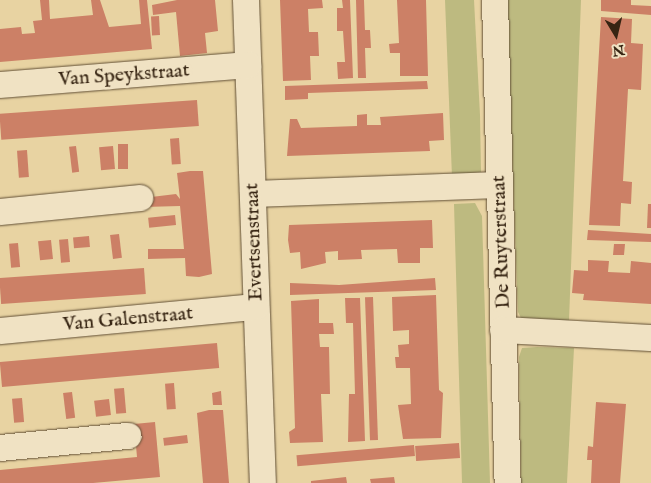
<!DOCTYPE html>
<style>
body{margin:0}
#map{position:relative;width:651px;height:483px;overflow:hidden;background:#e8d3a2;font-family:"IM FELL English",serif}
div>[style]{position:absolute}
.green>*{inset:0;background:#bdba80}
.building>*{inset:0;background:#cc8066;transform-origin:0 0}
.roads{filter:drop-shadow(0 0 1px #625036) drop-shadow(0 0 1px #625036)}
.minor>*{height:26px;margin:-13px;padding:0 13px;transform-origin:13px;border-radius:13px;background:#f0e2c3}
span{translate:-50% -50%;white-space:nowrap;text-align:center;line-height:1.15;-webkit-text-stroke:5px #f0e2c3;paint-order:stroke}
.street-label{font-size:20px;color:#362412}
.north{position:absolute;left:591px;top:10px;width:50px;height:50px;-webkit-text-stroke:4px #f0e2c3;paint-order:stroke;rotate:171deg;font-size:14px;font-weight:700;line-height:20px;text-align:center;color:#362412}
.north::after{content:'';display:block;margin:auto;width:18px;height:22px;background:#362412;clip-path:polygon(50% 0,100% 100%,50% 72%,0 100%)}
</style>
<div id="map">
<div class="green">
<div style="clip-path:polygon(445px 0,474px 0,480px 115px,481px 172px,452px 177px)"></div>
<div style="clip-path:polygon(506px 0,581px 0,569px 321px,521px 318px,518px 312px)"></div>
<div style="clip-path:polygon(475px 203px,482px 216px,490px 483px,462px 483px,454px 204px)"></div>
<div style="clip-path:polygon(537px 347px,574px 348px,567px 483px,521px 483px,519px 357px,522px 348px)"></div>
</div>
<div class="building">
<div style="clip-path:polygon(40px 0,49px 0,50px 19px,93px 15px,91px 0,100px 0,109px 27px,141px 24px,139px 0,147px 0,152px 49px,0 62px,0 29px,21px 27px,22px 34px,35px 33px,33px 21px,42px 20px)"></div>
<div style="clip-path:polygon(177px 0,215px 0,218px 31px,205px 33px,207px 53px,180px 56px,176px 12px,153px 15px,152px 5px)"></div>
<div style="clip-path:polygon(280px 0,322px 0,323px 8px,308px 9px,309px 32px,318px 32px,319px 56px,310px 56px,311px 80px,283px 81px)"></div>
<div style="clip-path:polygon(342px 0,350px 0,353px 78px,338px 79px,337px 62px,345px 62px,343px 31px,337px 31px,337px 8px,343px 8px)"></div>
<div style="clip-path:polygon(356px 0,364px 0,365px 30px,370px 30px,371px 48px,365px 48px,366px 78px,358px 78px)"></div>
<div style="clip-path:polygon(397px 0,426px 0,428px 76px,400px 76px,400px 53px,390px 53px,389px 44px,399px 43px)"></div>
<div style="clip-path:polygon(601px 0,631px 0,631px 5px,651px 6px,651px 15px,601px 11px)"></div>
<div style="left:159px;top:16px;width:19px;height:8px;rotate:87deg"></div>
<div style="clip-path:polygon(601px 17px,632px 19px,631px 43px,643px 44px,641px 90px,628px 89px,623px 181px,632px 182px,631px 204px,621px 203px,620px 226px,589px 225px)"></div>
<div style="clip-path:polygon(427px 81px,428px 89px,308px 93px,308px 99px,285px 100px,285px 86px)"></div>
<div style="left:197px;top:100px;width:26px;height:198px;rotate:86deg"></div>
<div style="clip-path:polygon(443px 113px,444px 140px,429px 141px,430px 151px,287px 156px,290px 119px,297px 119px,301px 128px,357px 126px,357px 115px,367px 114px,367px 125px,381px 125px,380px 117px)"></div>
<div style="left:179px;top:138px;width:26px;height:9px;rotate:86deg"></div>
<div style="left:118px;top:144px;width:10px;height:25px"></div>
<div style="left:76px;top:146px;width:26px;height:7px;rotate:83deg"></div>
<div style="left:113px;top:146px;width:23px;height:14px;rotate:85deg"></div>
<div style="left:27px;top:150px;width:27px;height:10px;rotate:86deg"></div>
<div style="clip-path:polygon(190px 171px,203px 171px,212px 274px,199px 277px,186px 276px,185px 258px,148px 259px,148px 249px,184px 249px,180px 206px,144px 207px,143px 198px,176px 194px,180px 199px,177px 173px)"></div>
<div style="clip-path:polygon(648px 204px,651px 204px,651px 228px,647px 228px)"></div>
<div style="left:175px;top:215px;width:10px;height:27px;rotate:84deg"></div>
<div style="clip-path:polygon(432px 220px,433px 248px,420px 248px,420px 263px,398px 263px,397px 249px,361px 250px,362px 259px,338px 260px,338px 251px,325px 252px,326px 263px,301px 269px,300px 252px,290px 253px,288px 240px,289px 225px)"></div>
<div style="clip-path:polygon(588px 230px,651px 234px,651px 242px,587px 240px)"></div>
<div style="left:119px;top:234px;width:24px;height:9px;rotate:83deg"></div>
<div style="left:89px;top:236px;width:11px;height:16px;rotate:85deg"></div>
<div style="left:68px;top:239px;width:23px;height:9px;rotate:85deg"></div>
<div style="left:51px;top:240px;width:19px;height:13px;rotate:84deg"></div>
<div style="left:18px;top:243px;width:24px;height:9px;rotate:85deg"></div>
<div style="clip-path:polygon(614px 244px,625px 244px,624px 255px,613px 255px)"></div>
<div style="clip-path:polygon(588px 260px,609px 261px,608px 272px,630px 273px,631px 261px,651px 263px,651px 304px,583px 300px,584px 294px,572px 293px,574px 270px,588px 271px)"></div>
<div style="left:144px;top:268px;width:26px;height:145px;rotate:86deg"></div>
<div style="clip-path:polygon(435px 278px,436px 290px,290px 295px,290px 283px,339px 285px)"></div>
<div style="clip-path:polygon(436px 295px,439px 390px,443px 393px,441px 438px,403px 439px,398px 405px,411px 404px,410px 368px,396px 368px,395px 357px,399px 357px,398px 345px,409px 344px,409px 330px,393px 331px,392px 297px)"></div>
<div style="left:373px;top:297px;width:143px;height:8px;rotate:88deg"></div>
<div style="clip-path:polygon(345px 298px,360px 298px,365px 441px,348px 442px,349px 394px,355px 394px,353px 323px,346px 323px)"></div>
<div style="clip-path:polygon(319px 299px,319px 323px,333px 323px,334px 334px,319px 334px,320px 347px,329px 347px,330px 394px,321px 394px,323px 442px,290px 443px,289px 432px,295px 428px,291px 301px)"></div>
<div style="left:217px;top:343px;width:25px;height:218px;rotate:85deg"></div>
<div style="left:174px;top:383px;width:26px;height:9px;rotate:86deg"></div>
<div style="left:124px;top:388px;width:25px;height:10px;rotate:85deg"></div>
<div style="clip-path:polygon(221px 391px,222px 405px,213px 405px,212px 393px)"></div>
<div style="left:72px;top:392px;width:26px;height:9px;rotate:83deg"></div>
<div style="left:22px;top:398px;width:24px;height:10px;rotate:85deg"></div>
<div style="left:109px;top:399px;width:16px;height:15px;rotate:83deg"></div>
<div style="clip-path:polygon(596px 402px,626px 404px,620px 483px,591px 483px,592px 460px,587px 460px,588px 446px,593px 447px)"></div>
<div style="clip-path:polygon(209px 410px,223px 410px,229px 483px,203px 483px,197px 413px)"></div>
<div style="clip-path:polygon(155px 422px,160px 477px,93px 483px,0 483px,0 470px,137px 457px,134px 424px)"></div>
<div style="left:187px;top:435px;width:8px;height:24px;rotate:83deg"></div>
<div style="left:459px;top:443px;width:15px;height:44px;rotate:86deg"></div>
<div style="left:414px;top:445px;width:11px;height:118px;rotate:85deg"></div>
<div style="clip-path:polygon(346px 477px,347px 483px,311px 483px,311px 481px)"></div>
<div style="clip-path:polygon(394px 477px,395px 483px,371px 483px,370px 479px)"></div>
</div>
<div class="roads">
<div class="minor">
<div style="left:246px;top:0;width:483px;rotate:88deg"></div>
<div style="left:495px;top:0;width:483px;rotate:88.5deg"></div>
<div style="left:0;top:85px;width:249px;rotate:-4.6deg"></div>
<div style="left:253px;top:194px;width:246px;rotate:-2.1deg"></div>
<div style="left:0;top:212px;width:141px;rotate:-5.7deg"></div>
<div style="left:503px;top:330px;width:148px;rotate:3.1deg"></div>
<div style="left:0;top:331px;width:257px;rotate:-5.4deg"></div>
<div style="left:0;top:448px;width:129px;rotate:-5.4deg"></div>
</div>
</div>
<div class="street-label">
<span style="left:124px;top:75px;rotate:-4deg">Van Speykstraat</span>
<span style="left:254px;top:242px;rotate:-92deg">Evertsenstraat</span>
<span style="left:501px;top:242px;rotate:-92deg">De Ruyterstraat</span>
<span style="left:128px;top:319px;rotate:-5deg">Van Galenstraat</span>
</div>
<div class="north">N</div>
</div>
